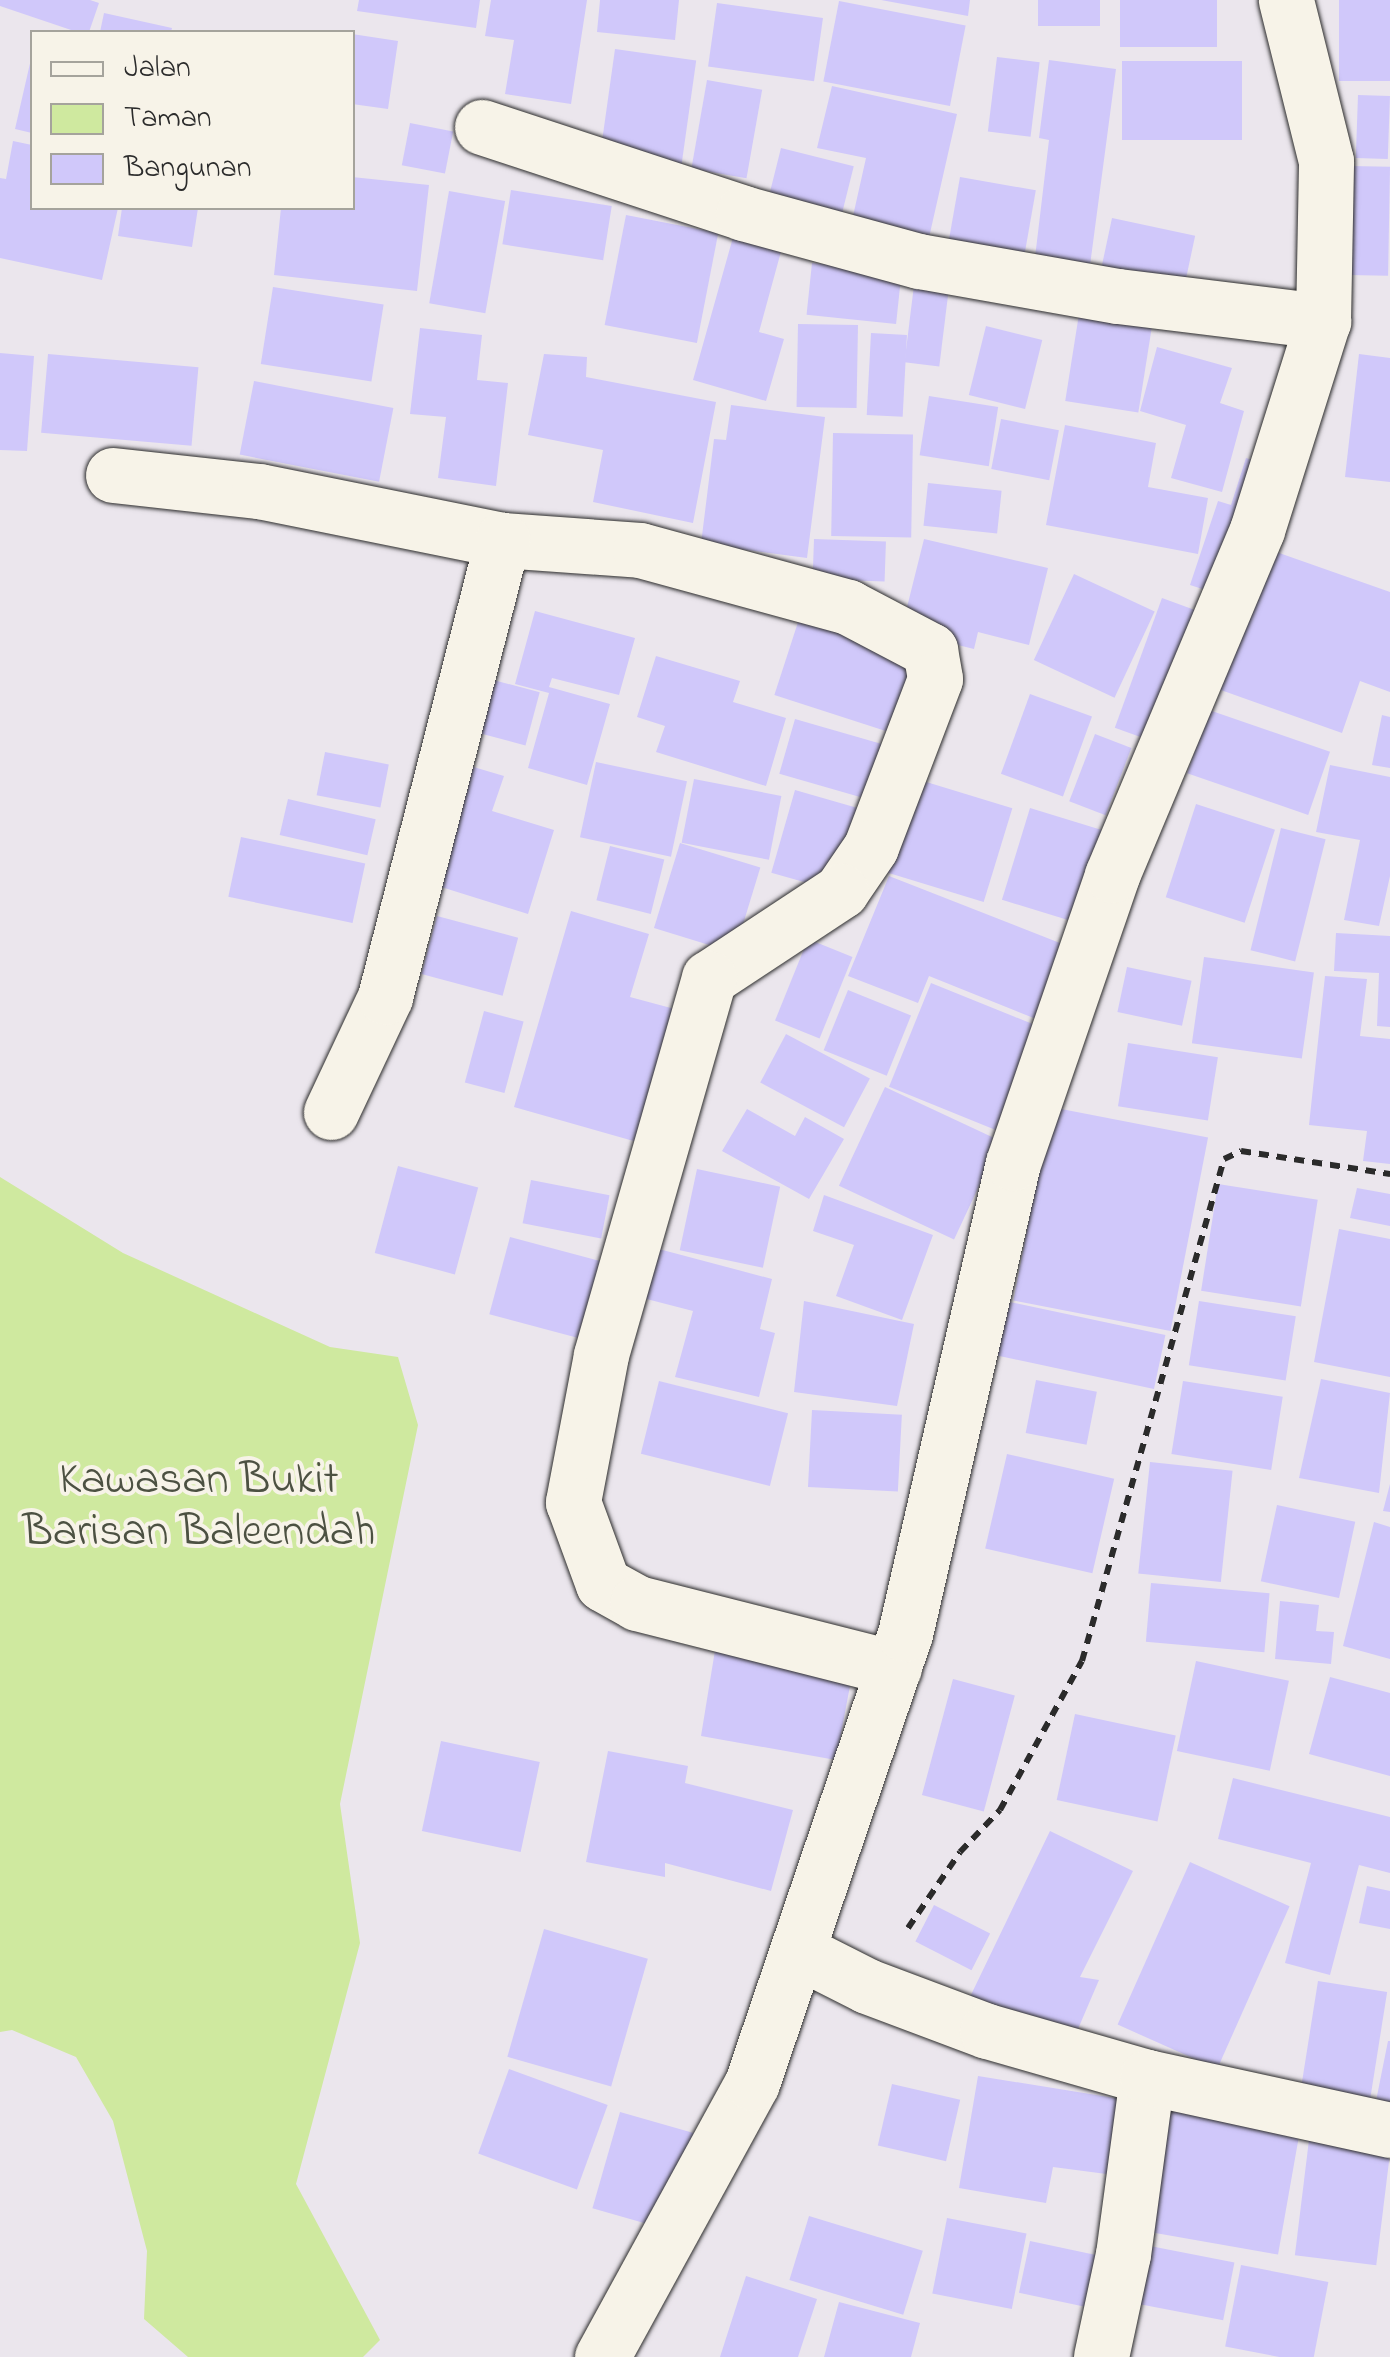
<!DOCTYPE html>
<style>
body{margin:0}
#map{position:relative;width:1390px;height:2357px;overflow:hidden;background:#ebe6ed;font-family:"Indie Flower",sans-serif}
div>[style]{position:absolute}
.green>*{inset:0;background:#cfe99f}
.building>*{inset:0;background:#d0c8fa;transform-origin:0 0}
.path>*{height:6px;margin-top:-3px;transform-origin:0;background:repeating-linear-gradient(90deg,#2b2b2b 0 10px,transparent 0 18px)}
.roads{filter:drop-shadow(0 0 2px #2b2b2b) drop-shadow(0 0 2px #2b2b2b)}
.minor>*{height:55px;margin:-27.5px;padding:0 27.5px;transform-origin:27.5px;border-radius:27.5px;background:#f7f3e8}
span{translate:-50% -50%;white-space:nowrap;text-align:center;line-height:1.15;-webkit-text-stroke:8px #f7f3e8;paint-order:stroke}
.park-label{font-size:45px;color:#4c5142}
.legend{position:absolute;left:30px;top:30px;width:325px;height:180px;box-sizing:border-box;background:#f7f3e8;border:2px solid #a5a39c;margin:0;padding:12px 18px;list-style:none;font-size:30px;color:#2b2b2b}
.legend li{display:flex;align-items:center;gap:20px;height:50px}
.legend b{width:50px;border:2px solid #a5a39c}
</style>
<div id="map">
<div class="green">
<div style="clip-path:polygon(0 1177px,123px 1253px,330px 1347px,398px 1357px,418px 1425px,340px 1804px,360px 1943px,296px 2184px,380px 2340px,363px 2357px,188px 2357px,144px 2319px,147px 2251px,113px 2121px,76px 2057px,12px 2030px,0 2032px)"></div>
</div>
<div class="building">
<div style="clip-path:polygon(0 0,90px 0,99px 3px,89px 32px,77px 32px,0 6px)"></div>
<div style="clip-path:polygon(359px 0,480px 0,476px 28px,357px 11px)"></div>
<div style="clip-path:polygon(491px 0,587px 0,571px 104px,505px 94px,514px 40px,485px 36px)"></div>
<div style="clip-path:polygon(600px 0,679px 0,675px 40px,597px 32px)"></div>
<div style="clip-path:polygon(881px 0,970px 0,968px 16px)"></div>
<div style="left:1038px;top:0;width:62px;height:26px"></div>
<div style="left:1120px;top:0;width:97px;height:47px"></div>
<div style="left:1339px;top:0;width:51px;height:81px"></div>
<div style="left:839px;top:1px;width:129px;height:82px;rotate:11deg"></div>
<div style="left:717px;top:3px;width:107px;height:64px;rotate:8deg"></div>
<div style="clip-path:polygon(104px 13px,172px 28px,171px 32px,100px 32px)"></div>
<div style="clip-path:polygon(352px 34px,398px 41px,388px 109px,352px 104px)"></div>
<div style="left:615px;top:49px;width:82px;height:112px;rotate:8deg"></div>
<div style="left:997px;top:57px;width:43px;height:75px;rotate:7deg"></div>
<div style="clip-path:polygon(31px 59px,32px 59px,32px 133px,15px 129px)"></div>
<div style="clip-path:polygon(1049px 60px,1116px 69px,1089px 273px,1034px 266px,1049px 140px,1039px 138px)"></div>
<div style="left:1122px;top:61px;width:120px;height:79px"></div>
<div style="left:707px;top:80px;width:56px;height:90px;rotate:10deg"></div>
<div style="clip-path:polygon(832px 86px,957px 114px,928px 242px,851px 225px,866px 158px,817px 148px)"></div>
<div style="left:1358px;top:95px;width:32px;height:63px;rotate:2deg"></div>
<div style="left:410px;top:123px;width:44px;height:43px;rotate:11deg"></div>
<div style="clip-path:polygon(13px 141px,32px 145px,32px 208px,118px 208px,102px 280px,0 258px,0 178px,6px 179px)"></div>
<div style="left:781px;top:148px;width:75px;height:56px;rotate:14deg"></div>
<div style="left:1350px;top:166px;width:40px;height:109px;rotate:1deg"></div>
<div style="clip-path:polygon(352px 177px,429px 185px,417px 291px,274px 275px,281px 208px,352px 208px)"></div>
<div style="left:960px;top:177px;width:77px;height:84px;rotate:10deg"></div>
<div style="left:511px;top:190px;width:102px;height:55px;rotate:9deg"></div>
<div style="left:449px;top:191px;width:57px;height:114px;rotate:10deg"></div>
<div style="clip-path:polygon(122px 208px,198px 208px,192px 247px,118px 236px)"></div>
<div style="left:626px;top:215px;width:94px;height:112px;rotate:11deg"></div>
<div style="left:1112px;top:218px;width:85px;height:63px;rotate:12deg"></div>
<div style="clip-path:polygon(737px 223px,785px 237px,759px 332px,784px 339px,766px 401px,693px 380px)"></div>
<div style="left:812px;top:263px;width:90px;height:52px;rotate:6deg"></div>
<div style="left:915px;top:277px;width:35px;height:86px;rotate:7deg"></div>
<div style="left:273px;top:287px;width:112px;height:78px;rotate:9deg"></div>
<div style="left:1079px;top:314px;width:74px;height:88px;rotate:9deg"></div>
<div style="left:798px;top:324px;width:60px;height:83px;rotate:1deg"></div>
<div style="left:986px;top:326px;width:58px;height:71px;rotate:14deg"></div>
<div style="clip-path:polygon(420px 328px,482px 335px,477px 380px,508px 383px,496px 486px,438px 478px,446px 417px,410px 414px)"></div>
<div style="left:871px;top:333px;width:36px;height:82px;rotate:3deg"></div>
<div style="clip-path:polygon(1157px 347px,1232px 368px,1220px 403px,1244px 411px,1222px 492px,1171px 478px,1186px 425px,1140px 411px)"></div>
<div style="clip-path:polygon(0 353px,34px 356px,27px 451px,0 450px)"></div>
<div style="left:48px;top:354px;width:151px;height:79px;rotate:5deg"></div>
<div style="clip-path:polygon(544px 354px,587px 357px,586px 377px,716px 402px,693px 523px,593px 502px,603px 450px,528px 435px)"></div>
<div style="clip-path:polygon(1359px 354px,1390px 358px,1390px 482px,1345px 477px)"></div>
<div style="left:254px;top:381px;width:142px;height:75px;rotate:11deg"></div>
<div style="left:929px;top:396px;width:70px;height:60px;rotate:9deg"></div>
<div style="clip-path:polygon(731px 405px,825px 417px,807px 558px,701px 544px,714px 439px,726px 440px)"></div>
<div style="left:1001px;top:419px;width:59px;height:51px;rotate:11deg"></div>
<div style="clip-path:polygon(1065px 425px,1156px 443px,1148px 487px,1208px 498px,1198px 554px,1046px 525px)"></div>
<div style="left:833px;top:433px;width:80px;height:103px;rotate:1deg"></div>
<div style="clip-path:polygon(1246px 458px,1268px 465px,1227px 597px,1190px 585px,1218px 501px,1231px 505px)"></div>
<div style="left:928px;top:483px;width:74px;height:43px;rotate:6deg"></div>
<div style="left:814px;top:539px;width:72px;height:40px;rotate:2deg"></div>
<div style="clip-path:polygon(924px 539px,1048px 568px,1029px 645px,978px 632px,974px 649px,901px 631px)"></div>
<div style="clip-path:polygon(1268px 549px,1390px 592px,1390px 692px,1360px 681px,1342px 733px,1218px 689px)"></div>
<div style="left:1074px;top:574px;width:89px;height:95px;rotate:25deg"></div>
<div style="left:1162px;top:598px;width:48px;height:138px;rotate:20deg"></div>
<div style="clip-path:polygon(535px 611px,635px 638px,619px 695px,552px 678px,549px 687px,610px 704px,587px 785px,528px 768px,549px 693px,515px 684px)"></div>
<div style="left:800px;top:616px;width:126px;height:83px;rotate:18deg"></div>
<div style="clip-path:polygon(656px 656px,740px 681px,733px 702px,786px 718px,766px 786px,656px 752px,665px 726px,637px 717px)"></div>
<div style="left:475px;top:675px;width:67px;height:55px;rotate:15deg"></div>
<div style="left:1030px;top:694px;width:66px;height:85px;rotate:20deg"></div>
<div style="left:1209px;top:710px;width:128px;height:67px;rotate:19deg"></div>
<div style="clip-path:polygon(1382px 715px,1390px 717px,1390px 768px,1372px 765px)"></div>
<div style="left:795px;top:719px;width:93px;height:57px;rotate:16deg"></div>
<div style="left:1095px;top:734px;width:39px;height:72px;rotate:21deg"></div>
<div style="left:325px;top:752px;width:65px;height:44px;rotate:11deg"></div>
<div style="left:596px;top:762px;width:93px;height:77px;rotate:12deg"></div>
<div style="clip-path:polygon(460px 763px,504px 776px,492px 811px,554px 830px,528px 914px,422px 881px)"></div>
<div style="clip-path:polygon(1330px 765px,1390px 777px,1390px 876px,1379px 926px,1344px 920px,1360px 840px,1316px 832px)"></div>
<div style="left:910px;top:777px;width:107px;height:98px;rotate:17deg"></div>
<div style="left:694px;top:779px;width:89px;height:65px;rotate:11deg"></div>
<div style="left:795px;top:790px;width:66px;height:86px;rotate:16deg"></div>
<div style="left:288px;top:799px;width:90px;height:37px;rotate:13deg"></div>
<div style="left:1196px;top:804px;width:83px;height:98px;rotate:18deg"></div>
<div style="left:1030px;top:808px;width:81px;height:96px;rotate:17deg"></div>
<div style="left:1281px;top:828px;width:46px;height:126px;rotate:14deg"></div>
<div style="left:241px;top:837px;width:127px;height:61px;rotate:12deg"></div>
<div style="left:680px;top:843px;width:84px;height:89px;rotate:17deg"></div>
<div style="left:610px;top:846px;width:56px;height:56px;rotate:14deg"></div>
<div style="clip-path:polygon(889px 876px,1065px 945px,1036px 1019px,929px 976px,918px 1003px,848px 976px)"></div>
<div style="clip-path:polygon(571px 911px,649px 934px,630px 997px,682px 1011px,644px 1144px,514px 1107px)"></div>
<div style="left:437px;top:916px;width:84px;height:60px;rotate:15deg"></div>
<div style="clip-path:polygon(1336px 933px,1390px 936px,1390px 1027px,1377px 1026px,1379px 973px,1334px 971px)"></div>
<div style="left:808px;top:939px;width:48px;height:88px;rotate:22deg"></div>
<div style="left:1204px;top:957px;width:111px;height:87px;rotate:8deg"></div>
<div style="left:1127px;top:967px;width:66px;height:46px;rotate:12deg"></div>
<div style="clip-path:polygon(1325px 976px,1367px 979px,1360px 1036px,1390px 1039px,1390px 1164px,1363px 1161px,1367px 1131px,1309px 1125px)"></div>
<div style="left:931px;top:983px;width:117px;height:112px;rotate:22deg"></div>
<div style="left:848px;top:990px;width:68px;height:65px;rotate:22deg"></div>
<div style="left:484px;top:1011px;width:41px;height:74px;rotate:15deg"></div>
<div style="left:786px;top:1034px;width:95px;height:55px;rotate:28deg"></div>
<div style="left:1128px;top:1043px;width:91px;height:64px;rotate:9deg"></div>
<div style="left:885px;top:1087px;width:127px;height:109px;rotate:25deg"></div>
<div style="left:1051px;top:1107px;width:160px;height:197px;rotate:11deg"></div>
<div style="clip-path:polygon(747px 1109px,795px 1136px,805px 1117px,844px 1139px,809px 1199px,722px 1151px)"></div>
<div style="left:398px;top:1166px;width:83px;height:90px;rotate:15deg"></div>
<div style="left:697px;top:1169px;width:85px;height:83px;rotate:12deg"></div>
<div style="left:531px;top:1180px;width:80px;height:44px;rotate:11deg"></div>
<div style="left:1218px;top:1184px;width:101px;height:108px;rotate:9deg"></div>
<div style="clip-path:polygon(1357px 1188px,1390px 1194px,1390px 1226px,1350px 1218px)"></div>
<div style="clip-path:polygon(824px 1195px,933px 1235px,902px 1320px,836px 1296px,854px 1245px,813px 1231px)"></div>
<div style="clip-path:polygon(1339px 1229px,1390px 1239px,1390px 1377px,1314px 1362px)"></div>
<div style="left:510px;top:1237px;width:95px;height:80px;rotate:15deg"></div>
<div style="clip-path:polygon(655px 1248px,772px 1279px,760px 1329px,775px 1333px,759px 1397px,675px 1377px,693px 1311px,635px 1296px)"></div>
<div style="clip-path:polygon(804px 1301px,914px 1324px,897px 1406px,794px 1392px)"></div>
<div style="left:1005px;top:1301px;width:164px;height:55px;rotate:12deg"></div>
<div style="left:1199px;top:1301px;width:98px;height:65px;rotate:9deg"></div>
<div style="clip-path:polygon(1321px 1379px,1390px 1393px,1379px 1493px,1299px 1478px)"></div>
<div style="left:1036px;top:1380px;width:62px;height:54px;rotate:11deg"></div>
<div style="left:659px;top:1381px;width:133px;height:75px;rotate:14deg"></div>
<div style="left:1183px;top:1381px;width:101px;height:74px;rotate:9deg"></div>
<div style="left:812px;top:1410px;width:90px;height:77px;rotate:3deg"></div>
<div style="left:1007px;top:1454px;width:110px;height:97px;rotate:13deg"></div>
<div style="left:1150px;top:1462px;width:83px;height:112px;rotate:6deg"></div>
<div style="clip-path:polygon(1390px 1484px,1390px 1512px,1383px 1511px)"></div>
<div style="left:1277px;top:1505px;width:80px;height:78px;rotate:12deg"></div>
<div style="clip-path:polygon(1374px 1522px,1390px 1527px,1390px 1659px,1343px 1646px)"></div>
<div style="left:1151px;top:1583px;width:119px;height:59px;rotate:5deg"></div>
<div style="clip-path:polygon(1280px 1601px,1319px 1605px,1316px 1631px,1334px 1632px,1331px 1664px,1275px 1659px)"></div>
<div style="clip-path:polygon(718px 1632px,853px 1670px,836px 1760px,701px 1736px)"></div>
<div style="left:1196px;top:1661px;width:95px;height:92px;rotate:12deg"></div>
<div style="clip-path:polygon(1330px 1677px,1390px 1693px,1390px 1776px,1309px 1754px)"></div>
<div style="left:953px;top:1679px;width:64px;height:120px;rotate:15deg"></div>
<div style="left:1075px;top:1714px;width:103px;height:88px;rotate:12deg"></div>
<div style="left:441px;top:1741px;width:101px;height:92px;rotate:12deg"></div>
<div style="clip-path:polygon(608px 1751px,688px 1766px,685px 1783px,793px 1810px,771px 1891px,665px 1863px,665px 1877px,586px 1862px)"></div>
<div style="clip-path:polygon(1233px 1778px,1390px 1817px,1390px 1873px,1359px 1865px,1330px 1975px,1285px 1963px,1311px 1863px,1218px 1839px)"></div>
<div style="clip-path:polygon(1050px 1831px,1133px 1871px,1080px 1977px,1099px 1980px,1072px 2043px,969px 1999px)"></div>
<div style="left:1190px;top:1862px;width:109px;height:178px;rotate:24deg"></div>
<div style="clip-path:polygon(1367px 1886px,1390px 1891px,1390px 1929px,1359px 1923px)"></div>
<div style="left:934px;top:1905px;width:63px;height:41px;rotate:27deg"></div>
<div style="left:544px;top:1929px;width:108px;height:133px;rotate:16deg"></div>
<div style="left:1318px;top:1981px;width:70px;height:117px;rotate:9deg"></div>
<div style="clip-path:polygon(1388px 2041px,1390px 2041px,1390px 2104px,1376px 2101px)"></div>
<div style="left:509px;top:2069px;width:105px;height:90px;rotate:20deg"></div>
<div style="clip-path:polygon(978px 2076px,1127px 2100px,1114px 2175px,1053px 2167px,1046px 2203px,959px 2188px)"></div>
<div style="left:892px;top:2084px;width:70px;height:63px;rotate:13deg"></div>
<div style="left:1162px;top:2095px;width:142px;height:137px;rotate:10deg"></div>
<div style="left:620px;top:2112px;width:81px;height:100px;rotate:16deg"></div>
<div style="left:1309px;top:2140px;width:82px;height:116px;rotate:7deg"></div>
<div style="left:809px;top:2216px;width:119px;height:67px;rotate:17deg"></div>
<div style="left:947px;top:2218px;width:81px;height:77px;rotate:11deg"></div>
<div style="left:1030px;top:2241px;width:89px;height:53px;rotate:12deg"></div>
<div style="left:1150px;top:2246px;width:86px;height:59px;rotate:11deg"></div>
<div style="left:1241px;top:2265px;width:89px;height:83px;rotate:11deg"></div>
<div style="clip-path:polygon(746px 2276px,817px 2299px,798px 2357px,720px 2357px)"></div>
<div style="clip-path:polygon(839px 2302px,920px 2323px,911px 2357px,824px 2357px)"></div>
</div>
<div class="path">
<div style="left:908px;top:1928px;width:92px;rotate:-55.6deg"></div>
<div style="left:960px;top:1852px;width:58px;rotate:-46.4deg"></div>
<div style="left:1000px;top:1810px;width:170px;rotate:-61.2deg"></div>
<div style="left:1082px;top:1661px;width:522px;rotate:-74.21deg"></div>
<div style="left:1224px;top:1159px;width:19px;rotate:-25deg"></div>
<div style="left:1241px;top:1151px;width:151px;rotate:8.8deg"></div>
</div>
<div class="roads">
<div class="minor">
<div style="left:482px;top:127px;width:275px;rotate:18.2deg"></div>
<div style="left:743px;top:213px;width:182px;rotate:15.3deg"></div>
<div style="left:919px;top:261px;width:202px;rotate:10deg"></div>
<div style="left:1118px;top:296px;width:207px;rotate:7deg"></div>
<div style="left:113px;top:475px;width:147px;rotate:6.3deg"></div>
<div style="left:259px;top:491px;width:248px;rotate:11.4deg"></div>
<div style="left:502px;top:540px;width:138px;rotate:4.1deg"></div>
<div style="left:640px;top:550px;width:216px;rotate:15.3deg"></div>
<div style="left:848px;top:607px;width:93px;rotate:27.7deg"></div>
<div style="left:930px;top:650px;width:29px;rotate:80deg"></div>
<div style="left:935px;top:679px;width:180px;rotate:110.9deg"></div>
<div style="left:871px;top:847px;width:53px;rotate:124.3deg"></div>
<div style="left:841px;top:891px;width:158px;rotate:146.6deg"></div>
<div style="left:709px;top:978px;width:392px;rotate:106deg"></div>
<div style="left:601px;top:1355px;width:150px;rotate:100.8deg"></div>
<div style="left:573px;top:1502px;width:87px;rotate:69.9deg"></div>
<div style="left:603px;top:1584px;width:39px;rotate:29deg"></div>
<div style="left:637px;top:1603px;width:265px;rotate:14.2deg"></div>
<div style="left:331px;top:1112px;width:127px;rotate:-64.8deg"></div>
<div style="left:385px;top:997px;width:472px;rotate:-75.6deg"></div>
<div style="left:798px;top:1951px;width:77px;rotate:26.9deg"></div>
<div style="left:867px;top:1986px;width:128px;rotate:20.6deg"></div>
<div style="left:987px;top:2031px;width:166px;rotate:16deg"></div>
<div style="left:1147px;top:2077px;width:179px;rotate:97.7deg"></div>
<div style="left:1123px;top:2254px;width:105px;rotate:102.1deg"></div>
<div style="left:1147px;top:2077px;width:249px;rotate:12.3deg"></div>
<div style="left:602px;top:2357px;width:312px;rotate:-61.3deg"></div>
<div style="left:752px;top:2083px;width:474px;rotate:-71.2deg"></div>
<div style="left:905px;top:1634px;width:483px;rotate:-77.1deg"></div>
<div style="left:1013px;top:1163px;width:305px;rotate:-71deg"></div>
<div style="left:1112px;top:875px;width:374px;rotate:-67.2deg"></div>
<div style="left:1257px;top:530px;width:219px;rotate:-72.5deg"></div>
<div style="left:1323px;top:321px;width:160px;rotate:-88.9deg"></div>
<div style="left:1326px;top:161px;width:166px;rotate:-104deg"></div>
</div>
</div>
<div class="park-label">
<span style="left:199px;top:1508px">Kawasan Bukit<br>Barisan Baleendah</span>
</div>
<ul class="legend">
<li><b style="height:12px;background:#f7f3e8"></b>Jalan</li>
<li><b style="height:28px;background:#cfe99f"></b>Taman</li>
<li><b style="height:28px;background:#d0c8fa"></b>Bangunan</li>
</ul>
</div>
